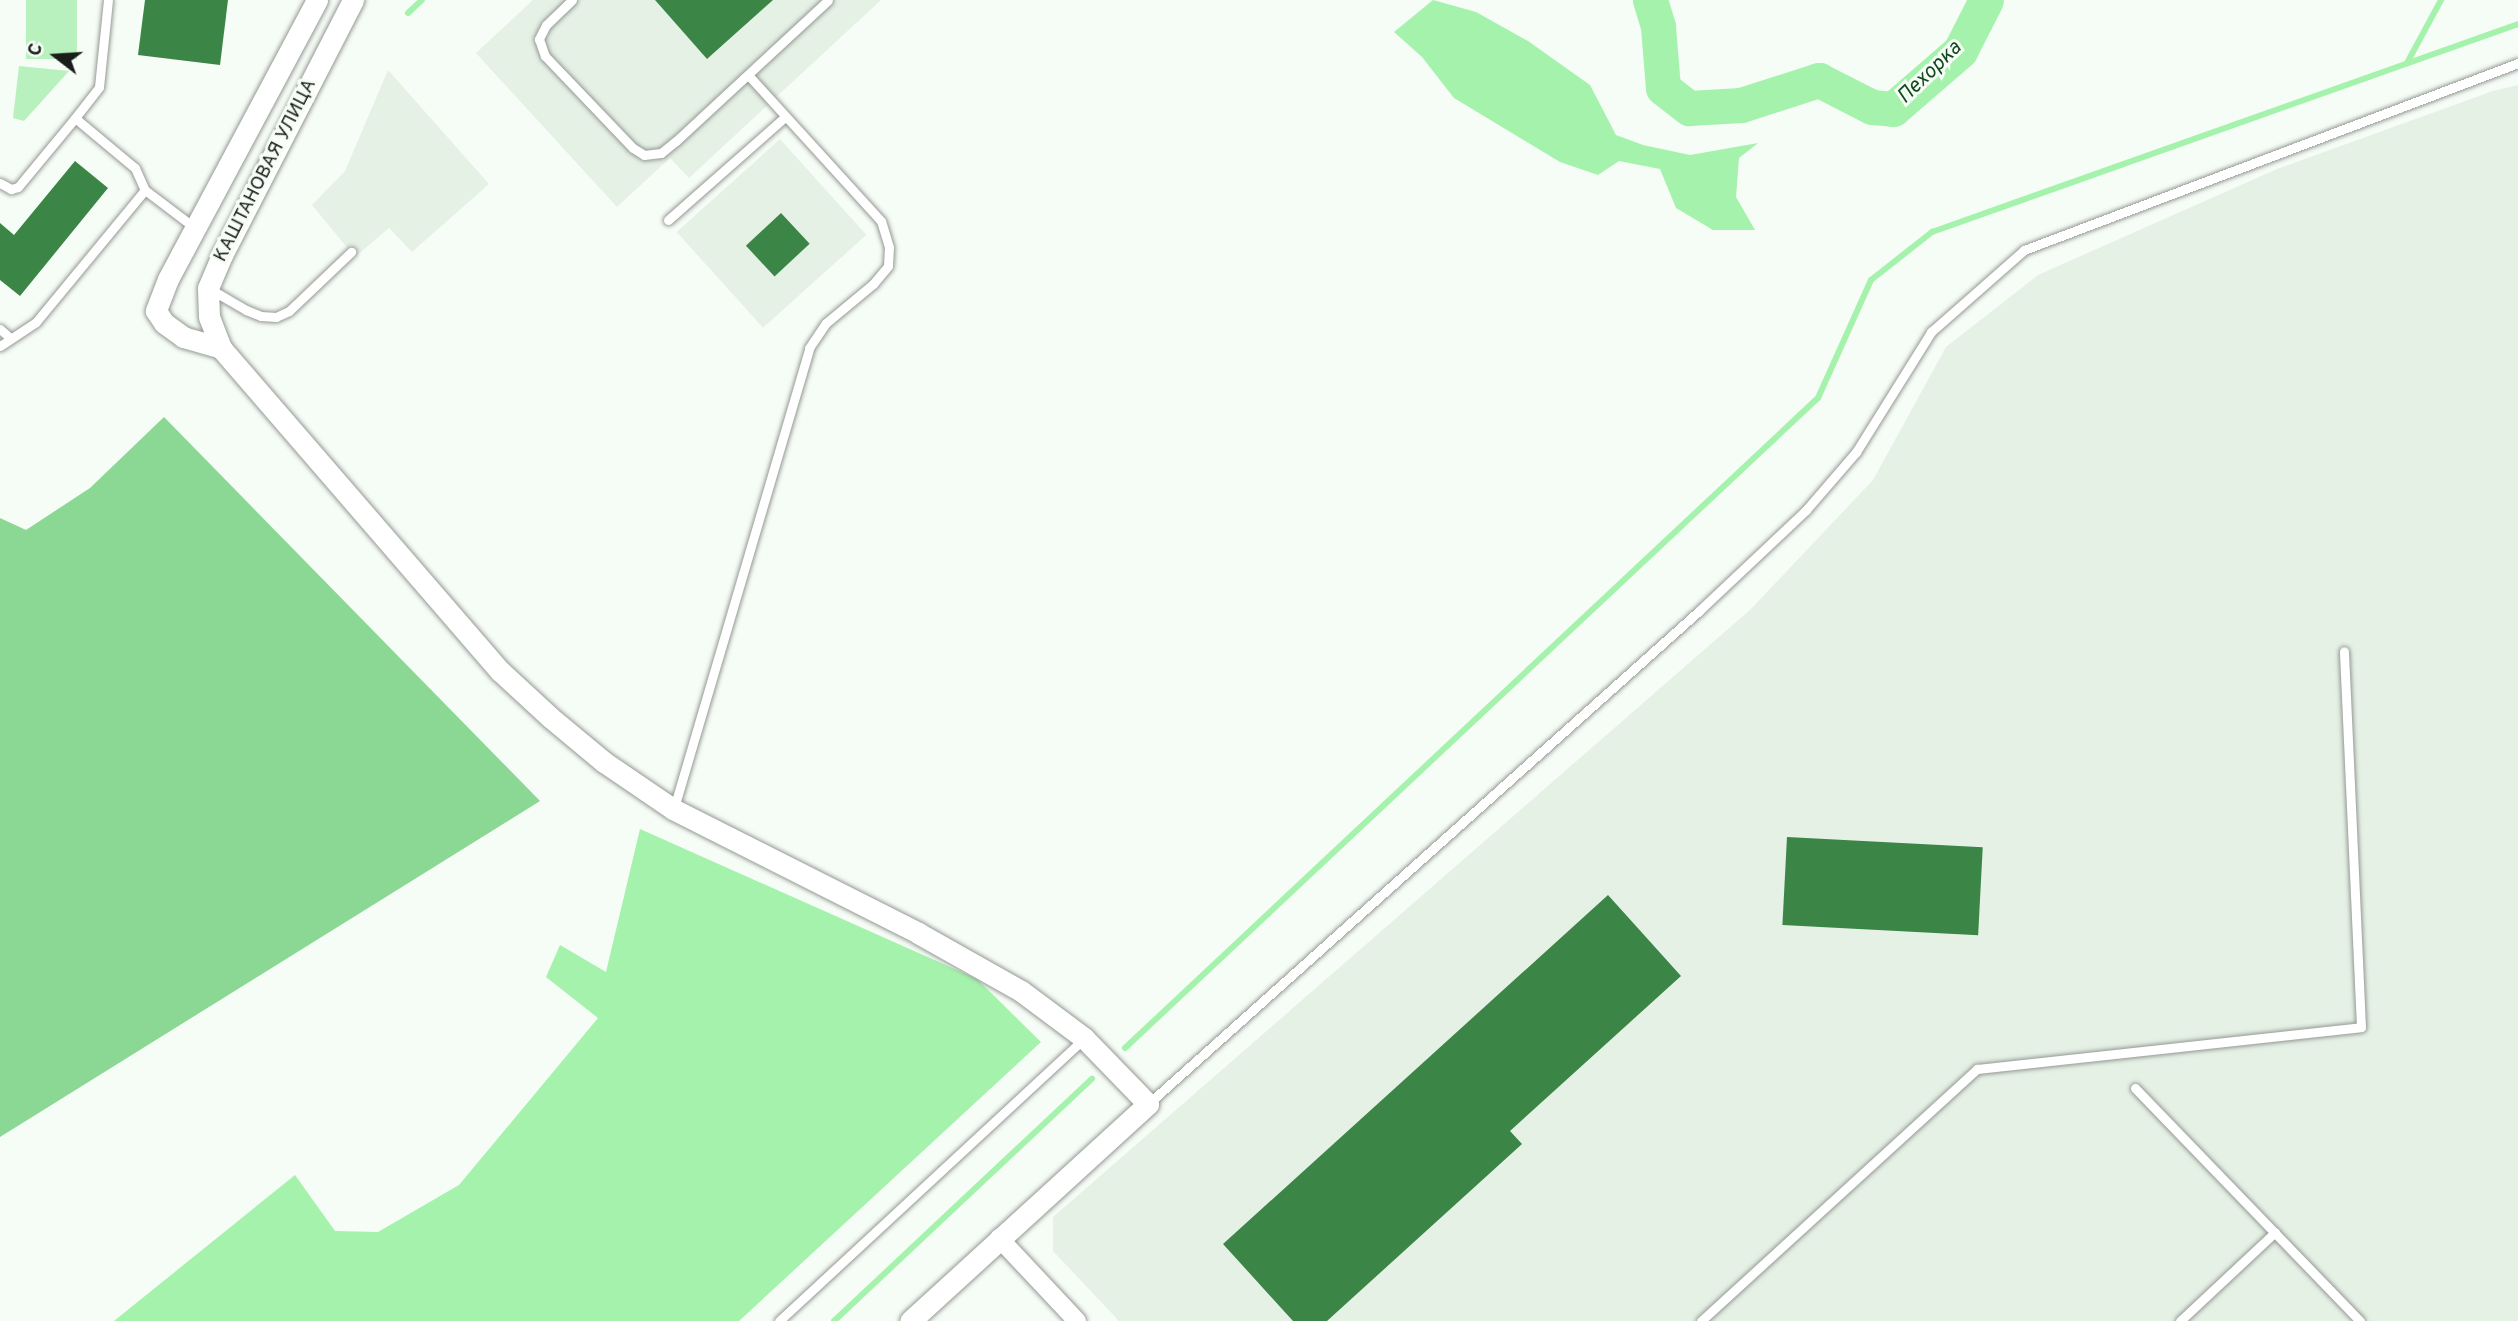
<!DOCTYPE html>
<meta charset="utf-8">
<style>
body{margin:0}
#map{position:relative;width:2518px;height:1321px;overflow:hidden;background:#f6fcf6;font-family:Overpass,sans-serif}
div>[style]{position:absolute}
.built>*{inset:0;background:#e6f1e6;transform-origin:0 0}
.green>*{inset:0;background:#b8f1bd;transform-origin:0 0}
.forest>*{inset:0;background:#8bd794}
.water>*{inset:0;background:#a5f2ad}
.stream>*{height:6px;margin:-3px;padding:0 3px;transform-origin:3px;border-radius:3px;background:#a5f2ad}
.river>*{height:35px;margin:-17.5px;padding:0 17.5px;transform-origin:17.5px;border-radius:17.5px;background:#a5f2ad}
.building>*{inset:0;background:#3b8547;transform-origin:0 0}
.roads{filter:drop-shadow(0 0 2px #949994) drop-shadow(0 0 2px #949994)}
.service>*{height:9px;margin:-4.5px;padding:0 4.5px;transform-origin:4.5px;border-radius:4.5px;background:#fff}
.minor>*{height:18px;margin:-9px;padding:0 9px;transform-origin:9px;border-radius:9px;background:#fff}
.tertiary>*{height:21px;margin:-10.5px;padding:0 10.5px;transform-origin:10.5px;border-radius:10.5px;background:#fff}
span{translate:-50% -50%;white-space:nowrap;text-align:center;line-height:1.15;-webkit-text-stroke:6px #f6fcf6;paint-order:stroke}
.street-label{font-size:19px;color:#1b1d1b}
.water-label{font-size:21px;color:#13491e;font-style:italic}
.north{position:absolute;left:21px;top:21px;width:70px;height:70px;-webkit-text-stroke:5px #f6fcf6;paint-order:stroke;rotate:287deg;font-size:19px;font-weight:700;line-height:28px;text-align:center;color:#1b1d1b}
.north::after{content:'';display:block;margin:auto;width:24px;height:32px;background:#1b1d1b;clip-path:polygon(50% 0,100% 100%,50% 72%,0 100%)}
</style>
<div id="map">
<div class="built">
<div style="clip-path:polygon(533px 0,881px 0,689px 178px,670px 158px,617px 207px,476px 53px)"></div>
<div style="clip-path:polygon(388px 70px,489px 184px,412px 252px,389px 228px,355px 257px,312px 205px,345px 171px)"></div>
<div style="clip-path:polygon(2518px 85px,2518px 1321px,1119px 1321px,1053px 1251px,1053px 1217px,1751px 609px,1873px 480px,1946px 347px,2038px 275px,2277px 169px,2493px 91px)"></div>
<div style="left:780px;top:139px;width:129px;height:139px;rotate:48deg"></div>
</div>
<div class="green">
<div style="left:26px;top:0;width:51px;height:59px"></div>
<div style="clip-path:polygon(19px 66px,69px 71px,24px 121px,13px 118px)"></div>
</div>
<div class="forest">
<div style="clip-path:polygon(164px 417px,540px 801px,0 1137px,0 518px,26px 530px,90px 488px)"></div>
</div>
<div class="water">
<div style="clip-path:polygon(1433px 0,1476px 12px,1528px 41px,1590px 85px,1616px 135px,1643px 145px,1690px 155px,1758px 143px,1739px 158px,1736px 197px,1755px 230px,1713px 230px,1676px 208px,1660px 169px,1619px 161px,1598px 175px,1560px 162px,1454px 98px,1422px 57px,1394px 32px)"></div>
<div style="clip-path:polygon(640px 829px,977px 979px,1041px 1042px,739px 1321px,114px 1321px,295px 1175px,335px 1231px,378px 1232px,459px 1185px,598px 1018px,546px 977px,560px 945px,606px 972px)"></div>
</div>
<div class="stream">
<div style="left:408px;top:13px;width:19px;rotate:-43deg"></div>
<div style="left:2407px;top:63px;width:72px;rotate:-61.6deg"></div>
<div style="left:1125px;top:1048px;width:950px;rotate:-43.17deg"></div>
<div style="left:1818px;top:398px;width:129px;rotate:-65.8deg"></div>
<div style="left:1871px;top:280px;width:78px;rotate:-38.2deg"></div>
<div style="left:1932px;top:232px;width:622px;rotate:-19.54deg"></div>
<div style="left:834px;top:1321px;width:354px;rotate:-43.2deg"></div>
</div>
<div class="river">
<div style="left:1650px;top:0;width:28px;rotate:73deg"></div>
<div style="left:1658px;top:27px;width:61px;rotate:85.3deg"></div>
<div style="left:1663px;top:88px;width:33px;rotate:38deg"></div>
<div style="left:1689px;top:108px;width:52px;rotate:-3.3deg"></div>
<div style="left:1741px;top:105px;width:82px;rotate:-17.8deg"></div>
<div style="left:1819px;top:80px;width:59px;rotate:27deg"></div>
<div style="left:1872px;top:107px;width:21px;rotate:5deg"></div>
<div style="left:1893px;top:109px;width:89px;rotate:-40.9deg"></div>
<div style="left:1960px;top:51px;width:57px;rotate:-63deg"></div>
</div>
<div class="building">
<div style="clip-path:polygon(145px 0,228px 0,220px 65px,138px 55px)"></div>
<div style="clip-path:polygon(655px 0,773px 0,707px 59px)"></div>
<div style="clip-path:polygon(75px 161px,108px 188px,20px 296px,0 280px,0 223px,14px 235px)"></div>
<div style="left:781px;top:213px;width:42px;height:48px;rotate:47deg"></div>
<div style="left:1787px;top:837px;width:196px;height:88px;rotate:3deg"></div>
<div style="clip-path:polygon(1608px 895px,1681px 976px,1510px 1131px,1522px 1144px,1327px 1321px,1293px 1321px,1223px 1244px)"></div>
</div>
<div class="roads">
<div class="service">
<div style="left:572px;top:0;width:36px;rotate:136deg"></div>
<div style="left:546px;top:25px;width:16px;rotate:117deg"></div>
<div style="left:539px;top:39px;width:18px;rotate:71deg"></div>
<div style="left:545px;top:56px;width:127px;rotate:46.3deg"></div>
<div style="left:633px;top:148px;width:13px;rotate:32deg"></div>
<div style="left:644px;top:155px;width:17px;rotate:-7deg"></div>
<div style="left:661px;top:153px;width:19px;rotate:-39deg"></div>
<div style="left:676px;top:141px;width:207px;rotate:-42.8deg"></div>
<div style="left:75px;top:118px;width:39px;rotate:-52deg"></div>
<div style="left:99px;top:87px;width:87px;rotate:-84.1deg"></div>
<div style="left:0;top:183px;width:13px;rotate:29deg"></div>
<div style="left:11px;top:189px;width:7px;rotate:-16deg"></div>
<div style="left:18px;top:187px;width:89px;rotate:-50.4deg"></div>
<div style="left:75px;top:118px;width:78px;rotate:39.8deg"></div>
<div style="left:135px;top:168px;width:24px;rotate:66deg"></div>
<div style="left:668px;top:220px;width:156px;rotate:-41.4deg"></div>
<div style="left:210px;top:289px;width:42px;rotate:30.3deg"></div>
<div style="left:246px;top:310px;width:16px;rotate:22deg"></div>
<div style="left:261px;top:316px;width:15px;rotate:4deg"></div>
<div style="left:276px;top:317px;width:14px;rotate:-25deg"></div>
<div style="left:289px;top:311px;width:86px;rotate:-43.6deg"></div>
<div style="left:0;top:329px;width:13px;rotate:42deg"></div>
<div style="left:0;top:346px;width:43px;rotate:-33.7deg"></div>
<div style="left:36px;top:322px;width:171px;rotate:-50.5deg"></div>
<div style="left:145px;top:190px;width:63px;rotate:37.2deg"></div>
<div style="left:674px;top:808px;width:479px;rotate:-73.6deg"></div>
<div style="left:809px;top:348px;width:30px;rotate:-56deg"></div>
<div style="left:826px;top:323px;width:61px;rotate:-39.7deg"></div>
<div style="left:873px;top:284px;width:23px;rotate:-50deg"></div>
<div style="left:888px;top:266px;width:19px;rotate:-87deg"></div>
<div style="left:889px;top:247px;width:27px;rotate:-107deg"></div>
<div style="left:881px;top:221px;width:197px;rotate:-132.3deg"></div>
<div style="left:2135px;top:1088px;width:324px;rotate:46deg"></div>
<div style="left:1149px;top:1103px;width:739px;rotate:-41.82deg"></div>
<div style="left:1700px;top:610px;width:146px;rotate:-43.3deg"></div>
<div style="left:1806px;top:510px;width:77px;rotate:-49.2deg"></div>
<div style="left:1856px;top:452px;width:142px;rotate:-58deg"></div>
<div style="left:1931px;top:332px;width:124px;rotate:-41.4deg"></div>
<div style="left:2024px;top:250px;width:528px;rotate:-20.73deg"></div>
<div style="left:779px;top:1321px;width:415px;rotate:-42.8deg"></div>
<div style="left:1701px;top:1321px;width:374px;rotate:-42.4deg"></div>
<div style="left:1977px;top:1069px;width:386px;rotate:-6.2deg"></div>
<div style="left:2361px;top:1027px;width:376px;rotate:-92.6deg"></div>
<div style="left:2180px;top:1321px;width:130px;rotate:-43.1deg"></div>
</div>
<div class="minor">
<div style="left:999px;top:1238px;width:114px;rotate:46.8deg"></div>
</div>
<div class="tertiary">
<div style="left:317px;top:0;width:316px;rotate:118.1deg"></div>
<div style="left:168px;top:279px;width:34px;rotate:111deg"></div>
<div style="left:156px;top:311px;width:14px;rotate:56deg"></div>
<div style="left:164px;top:323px;width:24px;rotate:36deg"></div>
<div style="left:183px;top:337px;width:40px;rotate:16deg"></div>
<div style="left:221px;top:348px;width:427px;rotate:49.2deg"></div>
<div style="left:500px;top:671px;width:69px;rotate:42.7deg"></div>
<div style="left:551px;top:718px;width:69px;rotate:39.7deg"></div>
<div style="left:604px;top:762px;width:83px;rotate:34.3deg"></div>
<div style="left:673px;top:809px;width:275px;rotate:26.8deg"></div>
<div style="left:918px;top:933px;width:118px;rotate:29.4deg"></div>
<div style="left:1021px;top:991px;width:79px;rotate:36.7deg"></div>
<div style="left:1084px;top:1038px;width:92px;rotate:45.9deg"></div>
<div style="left:1148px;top:1104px;width:322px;rotate:137.6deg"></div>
<div style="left:221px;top:348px;width:33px;rotate:-111deg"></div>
<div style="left:209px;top:317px;width:29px;rotate:-92deg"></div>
<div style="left:208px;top:288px;width:36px;rotate:-67deg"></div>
<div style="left:222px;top:255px;width:287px;rotate:-62.8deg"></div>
</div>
</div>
<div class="street-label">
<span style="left:266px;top:171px;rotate:-63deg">КАШТАНОВАЯ УЛИЦА</span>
</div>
<div class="water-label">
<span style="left:1930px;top:73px;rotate:-44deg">Пехорка</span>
</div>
<div class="north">С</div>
</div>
